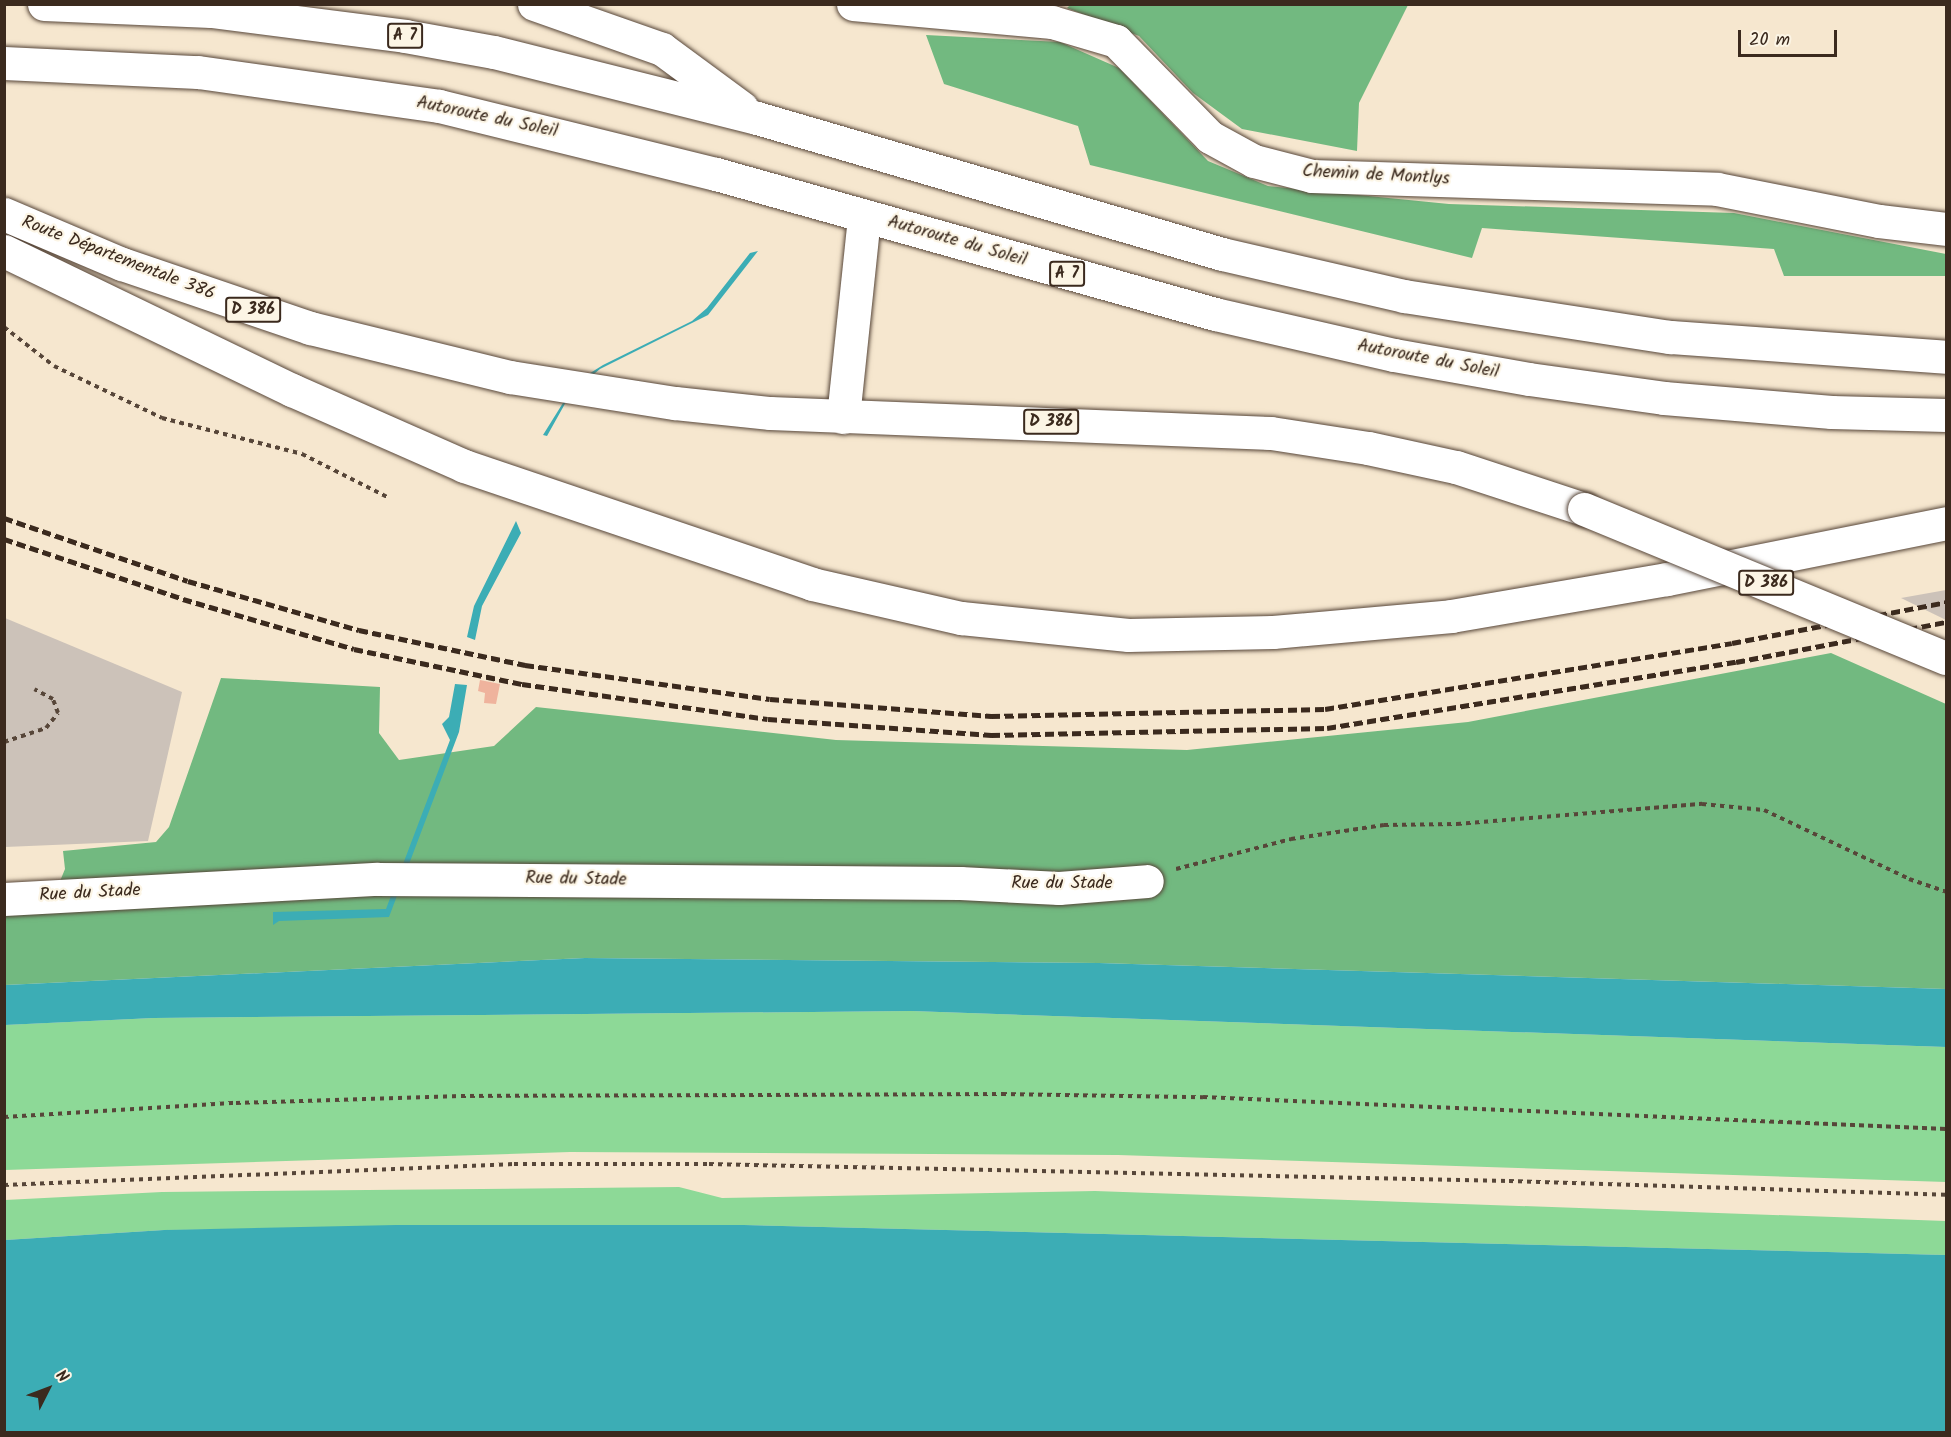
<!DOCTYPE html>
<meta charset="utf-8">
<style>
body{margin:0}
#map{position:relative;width:1951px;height:1437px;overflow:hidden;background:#f6e7cf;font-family:Kalam,sans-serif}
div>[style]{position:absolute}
.industrial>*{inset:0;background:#ccc2b9}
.green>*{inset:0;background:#8dd997}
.forest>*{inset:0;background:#72b980}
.water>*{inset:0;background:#3cadb5}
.building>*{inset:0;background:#efb39d}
.path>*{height:4px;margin-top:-2px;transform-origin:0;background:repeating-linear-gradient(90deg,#574639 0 4.5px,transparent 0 9px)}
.roads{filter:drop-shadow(0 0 2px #574639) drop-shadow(0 0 2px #574639)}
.minor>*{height:33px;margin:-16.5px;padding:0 16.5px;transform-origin:16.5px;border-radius:16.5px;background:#fff}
.major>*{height:33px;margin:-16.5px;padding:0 16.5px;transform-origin:16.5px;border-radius:16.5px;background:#fff}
.highway>*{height:33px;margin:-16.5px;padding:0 16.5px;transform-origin:16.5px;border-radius:16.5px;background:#fff}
.rail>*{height:4.5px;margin-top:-2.25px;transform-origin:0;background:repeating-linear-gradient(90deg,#3b2a1e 0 9px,transparent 0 13.5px)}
.bridges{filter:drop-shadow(0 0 2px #574639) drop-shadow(0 0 2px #574639)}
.major-bridge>*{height:33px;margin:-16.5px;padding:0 16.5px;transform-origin:16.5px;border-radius:16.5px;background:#fff}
span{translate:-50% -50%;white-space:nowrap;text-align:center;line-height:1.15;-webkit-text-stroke:4.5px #fcf5e5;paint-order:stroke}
.shield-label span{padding:2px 4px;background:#fcf5e5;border:2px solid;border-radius:4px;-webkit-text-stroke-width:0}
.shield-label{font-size:16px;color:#3b2a1e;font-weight:700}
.street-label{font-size:18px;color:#3b2a1e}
.frame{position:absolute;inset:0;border:6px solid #3b2a1e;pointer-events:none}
.north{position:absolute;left:18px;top:1359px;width:60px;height:60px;-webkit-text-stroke:4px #fcf5e5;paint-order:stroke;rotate:48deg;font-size:16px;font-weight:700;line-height:24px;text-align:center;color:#3b2a1e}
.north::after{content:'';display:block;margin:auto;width:21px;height:27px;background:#3b2a1e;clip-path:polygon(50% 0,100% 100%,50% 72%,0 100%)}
.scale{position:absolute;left:1738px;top:30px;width:99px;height:27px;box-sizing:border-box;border:3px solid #3b2a1e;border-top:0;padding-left:8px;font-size:18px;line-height:21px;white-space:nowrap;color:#3b2a1e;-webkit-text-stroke:4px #fcf5e5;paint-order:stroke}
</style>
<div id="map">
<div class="industrial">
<div style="clip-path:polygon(1946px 590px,1946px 620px,1901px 598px)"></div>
<div style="clip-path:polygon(5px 618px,182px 692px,148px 841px,5px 847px)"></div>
</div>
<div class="green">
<div style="clip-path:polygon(911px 1011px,1946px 1047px,1946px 1182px,1118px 1155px,570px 1152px,5px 1170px,4px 1025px,154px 1018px)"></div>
<div style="clip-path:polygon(679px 1187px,722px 1198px,1095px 1191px,1946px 1221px,1946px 1255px,744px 1225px,164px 1230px,5px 1240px,5px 1200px,162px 1192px)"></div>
</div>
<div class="forest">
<div style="clip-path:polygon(1071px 4px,1408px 5px,1359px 103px,1357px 151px,1242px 129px,1193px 93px,1139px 36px,1067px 8px)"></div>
<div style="clip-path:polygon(926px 35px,1060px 42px,1119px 68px,1208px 161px,1268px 186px,1449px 204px,1734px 213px,1946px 254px,1946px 276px,1784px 276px,1774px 249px,1482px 228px,1472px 258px,1090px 165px,1078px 126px,944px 84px)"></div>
<div style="clip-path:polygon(1831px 653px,1946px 704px,1946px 989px,1099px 963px,585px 958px,5px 985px,4px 911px,49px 908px,65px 869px,63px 851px,156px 842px,169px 827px,221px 678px,380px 687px,379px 733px,399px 760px,494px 746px,536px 707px,836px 740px,1187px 750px,1468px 722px)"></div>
</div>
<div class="water">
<div style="clip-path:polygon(758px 251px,708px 315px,600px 369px,571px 393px,547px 436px,543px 435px,576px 382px,603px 365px,692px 321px,707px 308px,750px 253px)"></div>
<div style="clip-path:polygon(516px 521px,521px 533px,482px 606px,475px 640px,467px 637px,474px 606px)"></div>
<div style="clip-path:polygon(455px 684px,467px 685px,459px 732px,389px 917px,279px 921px,273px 925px,273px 912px,386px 909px,450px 740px,442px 724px,449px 717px)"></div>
<div style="clip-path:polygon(585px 958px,1099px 963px,1946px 989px,1946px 1047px,911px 1011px,154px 1018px,5px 1025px,5px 985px)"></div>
<div style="clip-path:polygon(396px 1225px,744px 1225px,1946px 1255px,1946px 1432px,5px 1432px,5px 1240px,164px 1230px)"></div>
</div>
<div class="building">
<div style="clip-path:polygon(480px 680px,500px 684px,496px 704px,484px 703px,485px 693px,478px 691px)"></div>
</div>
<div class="path">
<div style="left:4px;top:327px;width:63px;rotate:38deg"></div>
<div style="left:54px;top:366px;width:120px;rotate:25.7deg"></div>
<div style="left:162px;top:418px;width:145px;rotate:14.4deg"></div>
<div style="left:302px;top:454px;width:95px;rotate:26.8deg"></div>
<div style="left:4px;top:742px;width:44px;rotate:-18.4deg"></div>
<div style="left:46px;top:728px;width:19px;rotate:-51deg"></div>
<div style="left:58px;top:713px;width:15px;rotate:-110deg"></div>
<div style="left:53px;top:699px;width:21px;rotate:-152deg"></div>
<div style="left:1176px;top:869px;width:119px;rotate:-14.6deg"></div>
<div style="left:1291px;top:839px;width:94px;rotate:-8.6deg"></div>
<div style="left:1384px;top:825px;width:73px;rotate:-0.8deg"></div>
<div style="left:1457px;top:824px;width:246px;rotate:-4.7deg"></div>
<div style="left:1702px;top:804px;width:62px;rotate:5.5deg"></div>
<div style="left:1764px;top:810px;width:161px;rotate:25.4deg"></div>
<div style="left:1909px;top:879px;width:39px;rotate:19deg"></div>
<div style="left:4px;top:1117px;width:232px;rotate:-3.5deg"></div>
<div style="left:236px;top:1103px;width:225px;rotate:-1.8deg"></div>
<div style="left:461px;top:1096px;width:541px;rotate:-0.21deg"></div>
<div style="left:1002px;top:1094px;width:201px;rotate:0.9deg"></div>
<div style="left:1203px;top:1097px;width:744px;rotate:2.47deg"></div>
<div style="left:4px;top:1185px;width:510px;rotate:-2.36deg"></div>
<div style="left:514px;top:1164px;width:195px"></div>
<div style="left:709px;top:1164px;width:800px;rotate:1.22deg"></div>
<div style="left:1509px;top:1181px;width:437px;rotate:1.8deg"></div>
</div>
<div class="roads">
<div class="minor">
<div style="left:853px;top:4px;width:200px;rotate:5.2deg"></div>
<div style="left:1052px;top:22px;width:67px;rotate:16.5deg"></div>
<div style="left:1116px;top:41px;width:134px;rotate:45.6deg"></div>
<div style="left:1210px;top:137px;width:50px;rotate:28.6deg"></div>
<div style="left:1254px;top:161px;width:60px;rotate:14.5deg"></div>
<div style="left:1312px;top:176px;width:405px;rotate:1.8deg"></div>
<div style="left:1717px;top:189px;width:165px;rotate:11.2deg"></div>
<div style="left:1879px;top:221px;width:67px;rotate:6.8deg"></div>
<div style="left:843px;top:417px;width:202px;rotate:-84deg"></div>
<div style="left:4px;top:899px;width:374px;rotate:-3.1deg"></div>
<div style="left:377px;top:879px;width:583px;rotate:0.39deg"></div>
<div style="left:960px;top:883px;width:99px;rotate:2.9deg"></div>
<div style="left:1059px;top:888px;width:88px;rotate:-4.5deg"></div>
</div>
<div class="major">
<div style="left:4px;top:214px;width:128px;rotate:23deg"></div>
<div style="left:122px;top:264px;width:199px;rotate:18.8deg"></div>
<div style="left:310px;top:328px;width:206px;rotate:13.8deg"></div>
<div style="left:510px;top:377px;width:167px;rotate:9deg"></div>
<div style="left:675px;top:403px;width:96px;rotate:6deg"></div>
<div style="left:770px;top:413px;width:501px;rotate:2.29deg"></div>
<div style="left:1271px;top:433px;width:98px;rotate:8.8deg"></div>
<div style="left:1368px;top:448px;width:90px;rotate:12.2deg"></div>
<div style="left:1456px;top:467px;width:135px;rotate:18.2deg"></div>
</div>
<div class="highway">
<div style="left:44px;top:4px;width:167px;rotate:2.4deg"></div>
<div style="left:211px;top:11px;width:196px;rotate:7.3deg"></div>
<div style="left:405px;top:36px;width:90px;rotate:10.2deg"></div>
<div style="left:494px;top:52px;width:271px;rotate:14.1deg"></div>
<div style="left:757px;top:118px;width:484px;rotate:16.3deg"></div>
<div style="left:1222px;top:254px;width:187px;rotate:13deg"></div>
<div style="left:1404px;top:296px;width:269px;rotate:8.8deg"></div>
<div style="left:1670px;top:337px;width:277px;rotate:4.1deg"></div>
<div style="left:534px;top:4px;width:136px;rotate:19.4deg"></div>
<div style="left:662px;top:49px;width:99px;rotate:36.4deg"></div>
<div style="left:4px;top:63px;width:194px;rotate:2.7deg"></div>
<div style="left:198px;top:72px;width:243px;rotate:8deg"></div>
<div style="left:439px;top:106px;width:285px;rotate:13.8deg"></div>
<div style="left:716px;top:174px;width:518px;rotate:15.67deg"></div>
<div style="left:1215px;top:314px;width:184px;rotate:12.9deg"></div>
<div style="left:1394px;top:355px;width:137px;rotate:10.1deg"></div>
<div style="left:1529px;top:379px;width:136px;rotate:8deg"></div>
<div style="left:1664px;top:398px;width:168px;rotate:4.8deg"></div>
<div style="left:1831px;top:412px;width:115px;rotate:1.5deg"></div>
<div style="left:4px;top:251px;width:320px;rotate:25.8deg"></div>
<div style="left:292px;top:390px;width:188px;rotate:23.8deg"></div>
<div style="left:464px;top:466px;width:367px;rotate:18.7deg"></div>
<div style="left:812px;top:584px;width:153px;rotate:12.9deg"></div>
<div style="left:961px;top:618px;width:168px;rotate:5.8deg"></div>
<div style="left:1128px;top:635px;width:145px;rotate:-1.2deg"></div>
<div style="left:1273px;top:632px;width:179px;rotate:-5.1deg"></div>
<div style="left:1451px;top:616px;width:219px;rotate:-9.7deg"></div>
<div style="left:1667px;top:579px;width:285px;rotate:-11.3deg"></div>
</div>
</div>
<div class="rail">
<div style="left:4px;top:518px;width:194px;rotate:18.9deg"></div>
<div style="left:188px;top:581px;width:178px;rotate:16deg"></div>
<div style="left:359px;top:630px;width:170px;rotate:11.9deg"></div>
<div style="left:525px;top:665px;width:247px;rotate:7.9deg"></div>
<div style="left:770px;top:699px;width:222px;rotate:4.4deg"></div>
<div style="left:991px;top:716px;width:334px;rotate:-1.2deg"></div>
<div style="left:1325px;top:709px;width:412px;rotate:-9.2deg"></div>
<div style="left:1732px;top:643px;width:218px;rotate:-10.8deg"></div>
<div style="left:4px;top:539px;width:189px;rotate:18.5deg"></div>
<div style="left:183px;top:599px;width:178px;rotate:16.3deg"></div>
<div style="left:354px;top:649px;width:172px;rotate:11.8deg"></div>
<div style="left:522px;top:684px;width:248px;rotate:8.1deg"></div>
<div style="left:768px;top:719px;width:224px;rotate:4.1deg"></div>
<div style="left:991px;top:735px;width:336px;rotate:-1.2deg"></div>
<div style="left:1327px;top:728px;width:414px;rotate:-9.2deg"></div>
<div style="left:1736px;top:662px;width:214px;rotate:-10.8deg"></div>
</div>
<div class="bridges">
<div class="major-bridge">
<div style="left:1584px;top:509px;width:391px;rotate:22.4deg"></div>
</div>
</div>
<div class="shield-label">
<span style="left:405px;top:36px">A 7</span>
<span style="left:1067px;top:274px">A 7</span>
<span style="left:253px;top:310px">D 386</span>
<span style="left:1051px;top:422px">D 386</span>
<span style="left:1766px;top:583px">D 386</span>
</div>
<div class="street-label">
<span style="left:487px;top:118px;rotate:12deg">Autoroute du Soleil</span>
<span style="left:1376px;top:176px;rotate:3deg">Chemin de Montlys</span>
<span style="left:957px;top:242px;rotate:16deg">Autoroute du Soleil</span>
<span style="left:118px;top:259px;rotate:21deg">Route Départementale 386</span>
<span style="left:1428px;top:360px;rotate:11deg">Autoroute du Soleil</span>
<span style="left:576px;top:880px;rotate:1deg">Rue du Stade</span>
<span style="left:1062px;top:884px">Rue du Stade</span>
<span style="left:90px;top:894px;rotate:-3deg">Rue du Stade</span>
</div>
<div class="frame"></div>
<div class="north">N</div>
<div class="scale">20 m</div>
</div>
